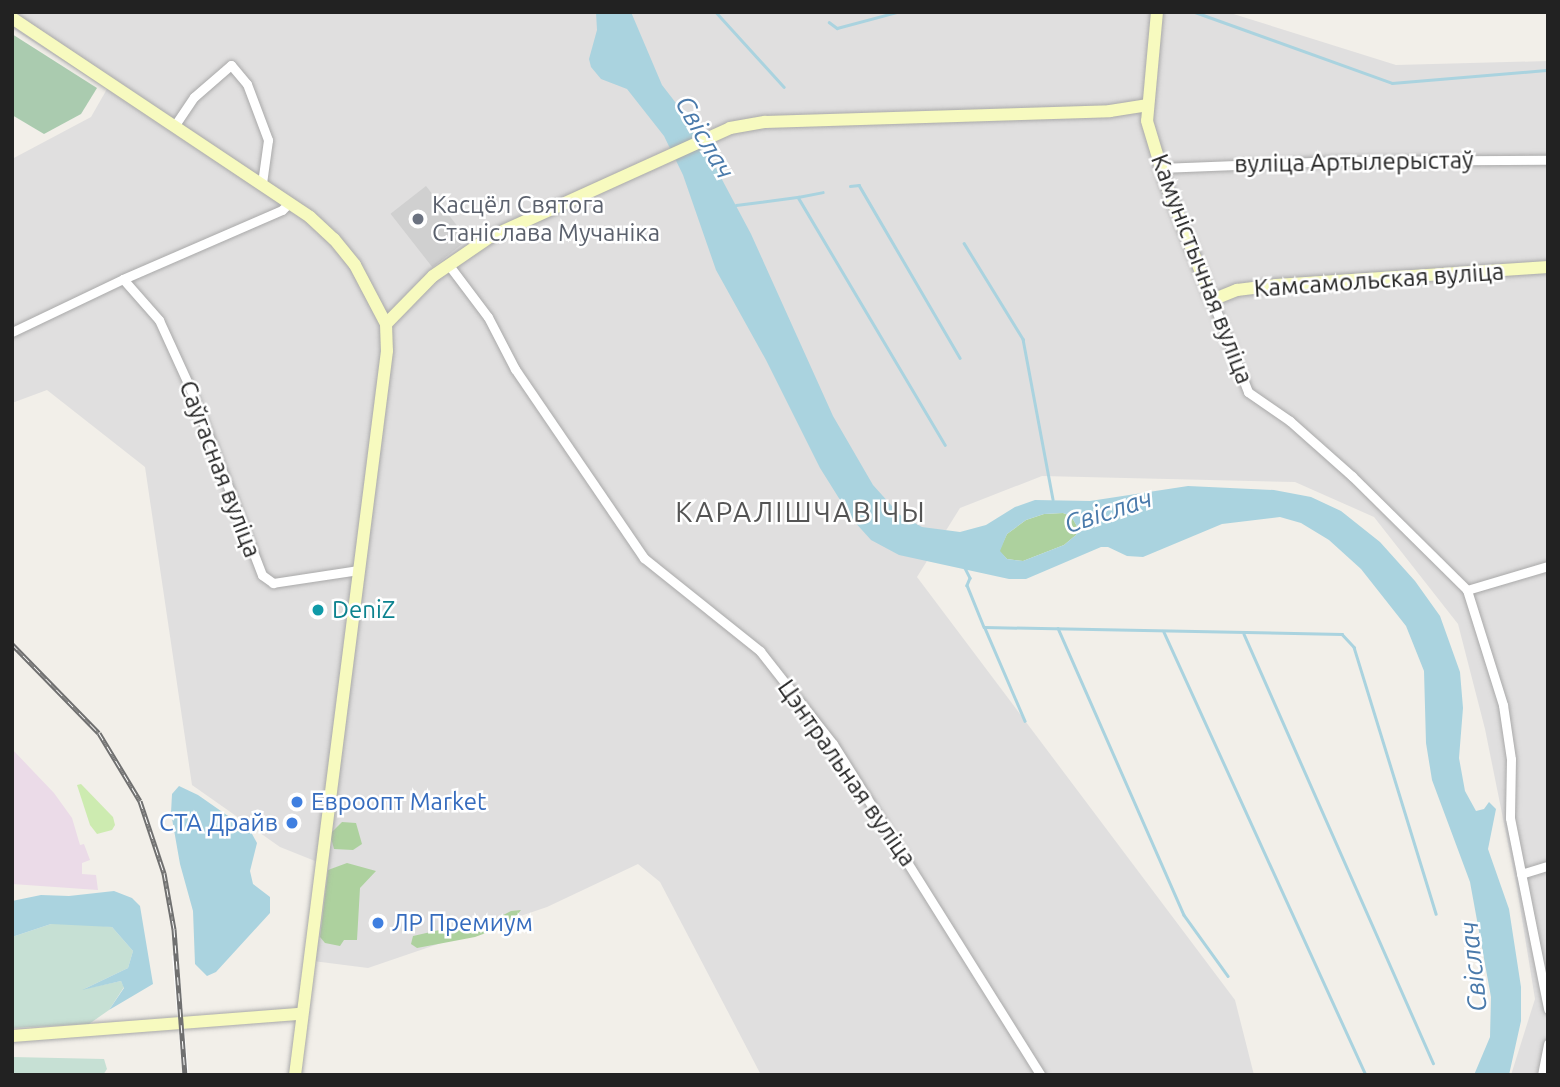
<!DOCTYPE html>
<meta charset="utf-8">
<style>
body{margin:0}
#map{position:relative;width:1560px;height:1087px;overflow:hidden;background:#f2efe9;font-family:Ubuntu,sans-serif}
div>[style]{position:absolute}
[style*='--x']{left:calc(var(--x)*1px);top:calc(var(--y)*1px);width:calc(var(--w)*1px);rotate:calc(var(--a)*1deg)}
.residential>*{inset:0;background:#e0dfdf}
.industrial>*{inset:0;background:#ebdbe8}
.religious>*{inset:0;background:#d0d0d0;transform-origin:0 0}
.grass>*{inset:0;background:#cdebb0}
.forest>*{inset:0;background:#add19e}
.wetland>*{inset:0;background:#c6e0d4}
.cemetery>*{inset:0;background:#aacbaf}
.water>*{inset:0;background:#aad3df}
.pier>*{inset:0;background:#fff;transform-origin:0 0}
.stream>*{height:2.5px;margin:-1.25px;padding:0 1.25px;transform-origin:1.25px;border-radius:1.25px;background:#aad3df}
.roads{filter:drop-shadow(0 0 2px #a9a9a9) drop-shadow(0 0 2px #a9a9a9)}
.street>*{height:9px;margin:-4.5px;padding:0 4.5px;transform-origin:4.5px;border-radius:4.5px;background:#fff}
.secondary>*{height:12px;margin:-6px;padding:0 6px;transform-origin:6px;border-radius:6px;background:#f7fabf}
.rail>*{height:5px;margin-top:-2.5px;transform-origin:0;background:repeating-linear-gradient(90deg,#fff 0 8px,#707070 0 16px);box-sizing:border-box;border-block:2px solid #707070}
.dots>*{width:19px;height:19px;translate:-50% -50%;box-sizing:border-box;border:4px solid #fff;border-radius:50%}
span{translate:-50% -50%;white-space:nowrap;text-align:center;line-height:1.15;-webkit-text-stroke:5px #fff;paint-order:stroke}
.street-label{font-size:24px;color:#222}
.worship-label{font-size:24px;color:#5b616d}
.left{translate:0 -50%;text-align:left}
.culture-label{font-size:24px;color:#0d838f}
.shop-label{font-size:24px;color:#366cbe}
.right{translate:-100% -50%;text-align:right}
.water-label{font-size:26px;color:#4a7aab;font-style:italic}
.quarter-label{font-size:28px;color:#555;letter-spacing:2px}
.frame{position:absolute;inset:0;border:14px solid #222;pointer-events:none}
</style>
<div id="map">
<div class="residential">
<div style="clip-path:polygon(12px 12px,1227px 12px,1396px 65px,1548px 61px,1548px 1075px,1511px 1075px,1535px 999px,1517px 888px,1485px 729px,1458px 624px,1374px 517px,1295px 482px,1042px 476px,960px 508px,917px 577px,1235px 1000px,1254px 1075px,761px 1075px,660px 882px,638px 864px,547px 907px,368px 968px,313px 961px,325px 865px,280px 847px,192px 785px,145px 467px,47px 390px,12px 403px,12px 159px,91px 117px,107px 89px,12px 28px)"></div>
</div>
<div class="industrial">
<div style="clip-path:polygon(12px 749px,54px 793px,72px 818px,80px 845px,84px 844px,90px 860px,82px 863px,82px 874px,96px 875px,98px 890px,12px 884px)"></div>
</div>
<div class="religious">
<div style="left:426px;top:186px;width:68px;height:45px;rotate:52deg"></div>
</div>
<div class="grass">
<div style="clip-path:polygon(81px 784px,113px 817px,115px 825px,112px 830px,97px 834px,90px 825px,77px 785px)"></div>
</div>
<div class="forest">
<div style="clip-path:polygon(1063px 513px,1071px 516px,1078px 528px,1076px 535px,1064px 545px,1023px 561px,1007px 559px,999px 551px,1007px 534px,1026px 520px,1044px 514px)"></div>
<div style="clip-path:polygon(342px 822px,356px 823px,362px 844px,353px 850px,334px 849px,330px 834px)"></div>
<div style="clip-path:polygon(347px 863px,376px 871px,360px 888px,357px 940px,344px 940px,340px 946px,325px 943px,320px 937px,328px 870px)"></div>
<div style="clip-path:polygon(521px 910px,510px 924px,475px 937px,417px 948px,411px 944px,413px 936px,466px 924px,484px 925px,511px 911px)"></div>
</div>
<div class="wetland">
<div style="clip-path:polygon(80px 923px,112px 927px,133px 951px,128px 968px,84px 989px,121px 981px,124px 987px,109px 1010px,89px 1024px,12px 1028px,12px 937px,51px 924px)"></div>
<div style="clip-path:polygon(12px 1057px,104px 1059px,107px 1069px,103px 1075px,12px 1075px)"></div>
</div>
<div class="cemetery">
<div style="clip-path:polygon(12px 34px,97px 88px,81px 114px,44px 134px,12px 115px)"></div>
</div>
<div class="water">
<div style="clip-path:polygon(evenodd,596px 12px,631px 12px,662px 85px,693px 125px,751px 234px,833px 416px,873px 485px,900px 515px,922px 527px,960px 532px,986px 525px,1015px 507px,1035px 500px,1090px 501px,1188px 486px,1274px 490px,1311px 497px,1341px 511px,1380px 542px,1415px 581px,1440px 616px,1460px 672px,1463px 708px,1459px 758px,1465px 791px,1476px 811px,1484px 809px,1489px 802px,1496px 809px,1488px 849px,1509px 909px,1521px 987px,1521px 1021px,1509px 1075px,1474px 1075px,1490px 1037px,1491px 997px,1470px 882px,1432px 780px,1426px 743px,1424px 671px,1406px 626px,1361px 569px,1329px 540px,1301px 523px,1280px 517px,1222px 524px,1143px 557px,1127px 556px,1108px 547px,1101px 547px,1026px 579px,1009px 579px,899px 555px,871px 540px,852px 519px,820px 468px,766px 360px,716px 270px,683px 175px,664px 136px,627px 89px,601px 79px,591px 67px,589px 59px,597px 30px,596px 12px,1063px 513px,1071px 516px,1078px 528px,1076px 535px,1064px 545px,1023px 561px,1007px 559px,1000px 551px,1007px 534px,1026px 520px,1044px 514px,1063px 513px)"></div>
<div style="clip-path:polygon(179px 786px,198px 795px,251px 832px,257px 843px,250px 871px,253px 884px,270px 897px,270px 913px,216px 972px,207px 976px,195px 964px,193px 911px,180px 864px,171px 813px,172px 794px)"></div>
<div style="clip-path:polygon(114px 891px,132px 898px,140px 906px,153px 984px,109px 1010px,124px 988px,121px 981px,82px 990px,128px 968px,133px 951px,112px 927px,51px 924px,12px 937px,12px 901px,41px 895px,69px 896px)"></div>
</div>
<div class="pier">
<div style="left:178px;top:955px;width:121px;height:6px;rotate:85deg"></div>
</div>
<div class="stream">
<div style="--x:716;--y:12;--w:101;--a:47.8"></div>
<div style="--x:1195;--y:12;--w:209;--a:19.8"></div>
<div style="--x:1392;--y:83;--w:157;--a:-4.8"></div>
<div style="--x:829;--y:22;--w:10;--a:37"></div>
<div style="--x:837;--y:28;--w:62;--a:-14.9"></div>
<div style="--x:850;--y:186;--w:9;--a:-6"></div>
<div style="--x:859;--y:185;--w:200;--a:59.7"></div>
<div style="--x:798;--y:197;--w:25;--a:-11"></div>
<div style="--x:736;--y:205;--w:63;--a:-7.4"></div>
<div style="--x:798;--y:197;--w:288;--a:59.3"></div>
<div style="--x:964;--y:243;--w:113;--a:58.4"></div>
<div style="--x:1023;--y:339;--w:163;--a:79.4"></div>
<div style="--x:965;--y:568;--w:11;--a:63"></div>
<div style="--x:970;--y:578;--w:8;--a:113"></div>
<div style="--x:967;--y:585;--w:45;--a:68"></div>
<div style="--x:984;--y:627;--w:358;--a:1.1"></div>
<div style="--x:1342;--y:634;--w:18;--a:47"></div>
<div style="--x:1354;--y:647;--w:279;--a:72.9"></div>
<div style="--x:985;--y:628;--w:101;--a:66.7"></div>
<div style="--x:1058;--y:628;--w:313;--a:66.3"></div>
<div style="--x:1184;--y:915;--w:75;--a:54.2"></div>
<div style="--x:1164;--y:632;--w:487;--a:65.5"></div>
<div style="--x:1244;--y:634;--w:469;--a:66.2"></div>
</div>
<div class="roads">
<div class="street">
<div style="--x:175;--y:125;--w:34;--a:-56"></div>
<div style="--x:194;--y:97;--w:49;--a:-40.9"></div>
<div style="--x:231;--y:65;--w:25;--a:50"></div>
<div style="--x:247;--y:84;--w:60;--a:69.4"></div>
<div style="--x:268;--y:140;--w:43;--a:97.9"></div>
<div style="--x:1160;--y:168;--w:171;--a:-2.3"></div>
<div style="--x:1331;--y:161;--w:217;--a:-0.3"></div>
<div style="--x:448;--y:264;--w:66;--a:53"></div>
<div style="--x:488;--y:317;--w:59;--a:62.6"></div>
<div style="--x:515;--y:369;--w:229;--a:55.7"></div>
<div style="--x:644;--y:558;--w:149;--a:38.7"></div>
<div style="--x:760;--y:651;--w:118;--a:51.9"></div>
<div style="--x:833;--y:744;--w:391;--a:57.9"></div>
<div style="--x:123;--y:279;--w:55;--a:48.7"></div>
<div style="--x:159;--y:320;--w:77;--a:65.4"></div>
<div style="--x:191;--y:390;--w:198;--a:69"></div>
<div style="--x:262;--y:575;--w:14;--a:36"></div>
<div style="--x:273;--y:583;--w:87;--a:-8.6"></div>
<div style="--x:1212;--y:300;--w:99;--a:68.6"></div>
<div style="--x:1248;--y:392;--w:51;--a:34.6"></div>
<div style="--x:1290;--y:421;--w:83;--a:41.6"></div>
<div style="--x:1352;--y:476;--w:162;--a:44.7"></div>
<div style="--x:1467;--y:590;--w:121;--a:72.6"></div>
<div style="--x:1503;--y:705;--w:55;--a:81.6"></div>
<div style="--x:1511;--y:759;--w:59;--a:91"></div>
<div style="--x:1510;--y:818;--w:195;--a:78.7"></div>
<div style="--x:12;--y:332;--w:123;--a:-25.5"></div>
<div style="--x:123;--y:279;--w:173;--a:-23.5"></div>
<div style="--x:282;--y:210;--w:11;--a:-45"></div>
<div style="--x:1467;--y:590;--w:84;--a:-16.5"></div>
<div style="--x:1521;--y:874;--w:28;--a:-17"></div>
<div style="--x:1542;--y:1075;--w:32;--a:-79"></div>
</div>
<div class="secondary">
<div style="--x:1157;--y:12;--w:109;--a:95.2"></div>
<div style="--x:1147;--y:121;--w:66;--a:73.2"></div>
<div style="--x:1166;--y:184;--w:125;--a:68.4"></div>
<div style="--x:1212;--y:300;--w:27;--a:-22"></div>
<div style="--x:1237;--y:290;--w:39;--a:-7"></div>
<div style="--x:1276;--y:285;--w:273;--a:-3.8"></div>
<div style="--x:12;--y:18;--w:358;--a:33.7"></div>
<div style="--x:310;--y:217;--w:33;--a:43"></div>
<div style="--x:334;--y:239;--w:33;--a:51"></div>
<div style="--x:355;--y:265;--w:67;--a:62.3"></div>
<div style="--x:386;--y:324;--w:27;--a:88"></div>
<div style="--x:387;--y:351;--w:730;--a:97.24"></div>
<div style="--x:386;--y:324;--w:67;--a:-45.6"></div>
<div style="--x:433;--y:276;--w:69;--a:-34.4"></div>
<div style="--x:490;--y:237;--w:264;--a:-24.4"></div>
<div style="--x:730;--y:128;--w:36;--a:-10"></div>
<div style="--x:765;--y:122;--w:345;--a:-1.8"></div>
<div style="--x:1110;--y:111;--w:37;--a:-9"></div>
<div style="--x:12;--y:1036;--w:290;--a:-4.4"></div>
</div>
</div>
<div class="rail">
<div style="--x:12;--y:644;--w:124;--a:45.7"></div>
<div style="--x:99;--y:733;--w:79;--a:58.9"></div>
<div style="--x:140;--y:801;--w:76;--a:71.6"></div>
<div style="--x:164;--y:873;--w:57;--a:79.9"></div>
<div style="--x:174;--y:929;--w:146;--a:85.7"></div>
</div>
<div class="dots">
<div style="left:418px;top:219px;background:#6b7280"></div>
<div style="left:318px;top:610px;background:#0f9aa8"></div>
<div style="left:297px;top:802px;background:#3f7fe0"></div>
<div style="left:292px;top:823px;background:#3f7fe0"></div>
<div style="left:378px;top:923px;background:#3f7fe0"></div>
</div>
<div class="street-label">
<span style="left:1354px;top:162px;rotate:-1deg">вуліца Артылерыстаў</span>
<span style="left:1202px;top:269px;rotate:69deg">Камуністычная вуліца</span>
<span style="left:1379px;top:280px;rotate:-4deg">Камсамольская вуліца</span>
<span style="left:220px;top:469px;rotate:69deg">Саўгасная вуліца</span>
<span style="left:847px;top:773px;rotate:55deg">Цэнтральная вуліца</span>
</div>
<div class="worship-label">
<span class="left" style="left:432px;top:219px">Касцёл Святога<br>Станіслава Мучаніка</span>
</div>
<div class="culture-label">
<span class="left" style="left:332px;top:610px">DeniZ</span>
</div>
<div class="shop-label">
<span class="left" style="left:311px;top:802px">Евроопт Market</span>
<span class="right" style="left:278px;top:823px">СТА Драйв</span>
<span class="left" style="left:392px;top:923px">ЛР Премиум</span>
</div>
<div class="water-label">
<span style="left:705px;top:137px;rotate:60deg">Свіслач</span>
<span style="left:1108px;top:511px;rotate:-18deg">Свіслач</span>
<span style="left:1473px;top:967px;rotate:-96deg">Свіслач</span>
</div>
<div class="quarter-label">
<span style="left:801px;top:512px">КАРАЛІШЧАВІЧЫ</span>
</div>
<div class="frame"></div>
</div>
